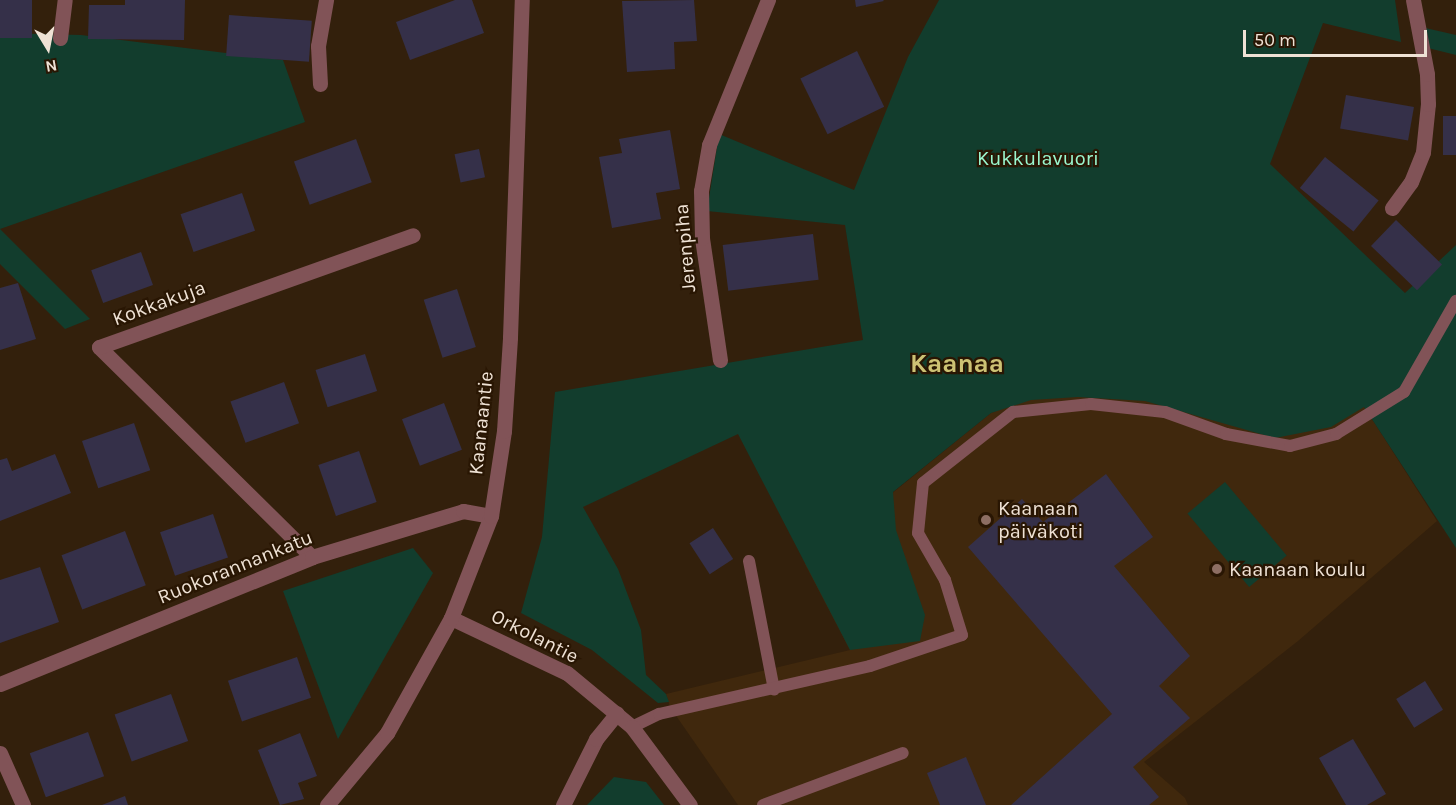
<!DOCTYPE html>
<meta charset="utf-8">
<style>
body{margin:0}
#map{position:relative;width:1456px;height:805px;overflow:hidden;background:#33200c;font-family:Karla,sans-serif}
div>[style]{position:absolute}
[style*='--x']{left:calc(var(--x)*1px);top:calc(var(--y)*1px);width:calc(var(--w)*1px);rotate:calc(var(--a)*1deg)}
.built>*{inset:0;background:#40280d}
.green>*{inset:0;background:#123d2d;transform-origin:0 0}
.building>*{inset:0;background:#353049;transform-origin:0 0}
.service>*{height:12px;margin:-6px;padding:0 6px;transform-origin:6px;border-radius:6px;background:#815357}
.minor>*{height:15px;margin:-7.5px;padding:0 7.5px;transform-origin:7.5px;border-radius:7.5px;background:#815357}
.tertiary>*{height:15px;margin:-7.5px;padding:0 7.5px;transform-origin:7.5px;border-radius:7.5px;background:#815357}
.dots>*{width:16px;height:16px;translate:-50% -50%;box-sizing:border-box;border:3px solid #291603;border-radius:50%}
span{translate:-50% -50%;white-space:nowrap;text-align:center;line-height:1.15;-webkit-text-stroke:4.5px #291603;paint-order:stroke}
.park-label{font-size:20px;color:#9af7cf}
.street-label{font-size:20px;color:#efe2d5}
.poi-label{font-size:20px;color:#efe2d5}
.left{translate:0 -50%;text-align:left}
.district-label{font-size:26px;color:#cdc274;font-weight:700}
.north{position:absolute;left:18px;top:18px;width:60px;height:60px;-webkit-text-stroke:4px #291603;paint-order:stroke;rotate:170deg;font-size:16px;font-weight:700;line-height:24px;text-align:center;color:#efe2d5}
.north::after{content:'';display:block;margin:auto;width:21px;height:27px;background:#efe2d5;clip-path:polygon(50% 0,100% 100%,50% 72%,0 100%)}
.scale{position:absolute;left:1243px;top:30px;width:184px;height:27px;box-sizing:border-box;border:3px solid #efe2d5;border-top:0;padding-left:8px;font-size:18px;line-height:21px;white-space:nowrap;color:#efe2d5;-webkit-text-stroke:4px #291603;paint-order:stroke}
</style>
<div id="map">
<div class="built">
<div style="clip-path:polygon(1291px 292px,1437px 521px,1298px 641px,1144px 762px,1185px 798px,1188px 805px,738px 805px,670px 707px,666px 694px,850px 650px,805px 564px,991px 413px)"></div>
</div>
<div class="green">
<div style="clip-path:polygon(939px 0,1395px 0,1401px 42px,1323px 23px,1270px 164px,1405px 293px,1456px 245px,1456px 548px,1364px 407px,1331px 427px,1275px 438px,1145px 401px,1078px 397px,1031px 400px,991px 413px,893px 492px,896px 530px,925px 615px,920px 641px,850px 650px,738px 434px,583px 507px,618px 569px,641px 630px,646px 675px,666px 694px,669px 702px,658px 703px,592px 650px,521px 613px,542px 537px,555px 392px,863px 340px,845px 225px,707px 211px,719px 134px,854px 190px,908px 57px)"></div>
<div style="clip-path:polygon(1421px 27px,1456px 35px,1456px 55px,1424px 47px)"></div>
<div style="clip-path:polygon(0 33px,81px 35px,283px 60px,305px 122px,0 229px,90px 319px,65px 329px,0 264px)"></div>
<div style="left:1225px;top:482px;width:96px;height:49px;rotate:50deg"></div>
<div style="clip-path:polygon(413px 548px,433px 573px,338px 739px,283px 591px)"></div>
<div style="clip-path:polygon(614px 777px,646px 782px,664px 805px,587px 805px)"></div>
</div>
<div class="building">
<div style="left:0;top:0;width:32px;height:38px"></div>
<div style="clip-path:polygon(125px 0,185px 0,184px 40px,88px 39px,89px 5px,125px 5px)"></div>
<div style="clip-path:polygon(455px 0,472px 0,484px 33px,410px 60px,396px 22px)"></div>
<div style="clip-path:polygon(694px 0,697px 41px,674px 42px,675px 69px,627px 72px,622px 1px)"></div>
<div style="clip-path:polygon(855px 0,883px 0,884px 1px,856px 7px)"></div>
<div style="left:229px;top:15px;width:83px;height:41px;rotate:4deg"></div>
<div style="left:857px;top:51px;width:62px;height:63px;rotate:64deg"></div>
<div style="left:1346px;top:95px;width:69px;height:34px;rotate:10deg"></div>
<div style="left:1443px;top:116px;width:13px;height:39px"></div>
<div style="clip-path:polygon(670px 130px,680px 189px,656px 193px,661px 219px,612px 228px,599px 157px,622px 153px,619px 139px)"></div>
<div style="left:356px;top:139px;width:46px;height:66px;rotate:70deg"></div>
<div style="left:479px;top:149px;width:29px;height:25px;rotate:78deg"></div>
<div style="left:1325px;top:157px;width:69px;height:40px;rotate:39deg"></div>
<div style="left:242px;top:193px;width:40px;height:65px;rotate:71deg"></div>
<div style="left:1396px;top:220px;width:64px;height:36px;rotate:44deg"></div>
<div style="left:813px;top:234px;width:46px;height:91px;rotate:83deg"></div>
<div style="left:141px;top:252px;width:35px;height:53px;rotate:70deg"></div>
<div style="clip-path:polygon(18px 283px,36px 339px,0 350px,0 288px)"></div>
<div style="left:457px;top:289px;width:61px;height:35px;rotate:72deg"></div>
<div style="left:365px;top:354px;width:39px;height:52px;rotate:72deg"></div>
<div style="left:284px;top:382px;width:44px;height:57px;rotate:70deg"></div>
<div style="left:444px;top:403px;width:50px;height:45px;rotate:69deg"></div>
<div style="left:134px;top:423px;width:50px;height:55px;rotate:71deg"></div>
<div style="left:359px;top:451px;width:54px;height:43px;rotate:71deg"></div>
<div style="clip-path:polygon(55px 454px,71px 493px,0 521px,0 460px,7px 458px,12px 471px)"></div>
<div style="clip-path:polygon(1106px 474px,1153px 537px,1114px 566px,1190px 656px,1159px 686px,1190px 718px,1133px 767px,1159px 797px,1149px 805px,1011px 805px,1112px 714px,968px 547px,1022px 499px,1043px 522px)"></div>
<div style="left:213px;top:514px;width:46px;height:56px;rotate:71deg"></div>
<div style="left:713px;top:528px;width:37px;height:28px;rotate:57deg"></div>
<div style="left:125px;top:531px;width:58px;height:68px;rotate:69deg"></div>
<div style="clip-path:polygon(40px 567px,59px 622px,0 643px,0 580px)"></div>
<div style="left:297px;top:657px;width:43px;height:73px;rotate:71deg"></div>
<div style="left:1425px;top:681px;width:34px;height:34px;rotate:58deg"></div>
<div style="left:171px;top:694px;width:50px;height:60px;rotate:70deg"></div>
<div style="left:88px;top:732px;width:47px;height:62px;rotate:70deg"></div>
<div style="clip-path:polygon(300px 733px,317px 776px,298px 783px,304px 799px,280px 805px,258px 750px)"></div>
<div style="clip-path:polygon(1353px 739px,1386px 794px,1367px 805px,1346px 805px,1319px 758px)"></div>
<div style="clip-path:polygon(966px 757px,986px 805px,940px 805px,927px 773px)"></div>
<div style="clip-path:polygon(125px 796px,128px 805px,102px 805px)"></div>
</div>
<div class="service">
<div style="--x:749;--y:561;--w:131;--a:79"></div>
<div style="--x:632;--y:727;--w:30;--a:-26"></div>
<div style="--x:659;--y:714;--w:216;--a:-12.8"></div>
<div style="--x:870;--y:666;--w:97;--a:-18.6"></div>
<div style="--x:962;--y:635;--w:58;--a:-107.2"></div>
<div style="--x:945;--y:580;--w:54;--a:-119.9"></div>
<div style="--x:918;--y:533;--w:50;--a:-84.3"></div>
<div style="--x:923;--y:483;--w:115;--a:-38.3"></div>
<div style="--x:1013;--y:412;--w:78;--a:-5.9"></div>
<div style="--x:1091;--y:404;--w:74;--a:6.2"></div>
<div style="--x:1165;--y:412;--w:65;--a:19.8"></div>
<div style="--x:1226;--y:434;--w:65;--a:10.6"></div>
<div style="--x:1290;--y:446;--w:48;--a:-14.6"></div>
<div style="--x:1336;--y:434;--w:80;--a:-31.7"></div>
<div style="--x:1404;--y:392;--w:105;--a:-60.3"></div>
<div style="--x:763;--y:805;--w:149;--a:-20.4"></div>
</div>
<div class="minor">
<div style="--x:60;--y:38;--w:38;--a:-83"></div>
<div style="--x:320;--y:84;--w:38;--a:-93"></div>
<div style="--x:318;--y:46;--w:47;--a:-80.1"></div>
<div style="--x:1392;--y:208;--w:32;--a:-54"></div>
<div style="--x:1411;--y:182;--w:32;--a:-68"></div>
<div style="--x:1423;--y:152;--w:48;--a:-84.1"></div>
<div style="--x:1428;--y:104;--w:30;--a:-92"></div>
<div style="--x:1427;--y:74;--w:75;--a:-100.7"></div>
<div style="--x:720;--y:360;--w:123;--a:-98.4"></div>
<div style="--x:702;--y:238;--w:47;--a:-91.2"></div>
<div style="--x:701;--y:191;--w:47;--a:-80.1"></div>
<div style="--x:709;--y:145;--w:157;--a:-67.9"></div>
<div style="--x:312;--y:557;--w:299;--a:-135.4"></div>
<div style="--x:99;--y:347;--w:333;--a:-19.6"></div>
<div style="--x:451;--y:618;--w:128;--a:25.4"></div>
<div style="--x:567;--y:673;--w:85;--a:39.7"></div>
<div style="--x:632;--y:727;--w:97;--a:53.4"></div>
<div style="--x:0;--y:684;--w:337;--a:-22.1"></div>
<div style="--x:312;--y:557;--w:158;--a:-16.9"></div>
<div style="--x:463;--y:511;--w:28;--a:10"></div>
<div style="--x:0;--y:753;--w:57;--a:66.1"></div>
<div style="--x:563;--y:805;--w:74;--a:-63.4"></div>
<div style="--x:596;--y:739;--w:33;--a:-51"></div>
</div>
<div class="tertiary">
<div style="--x:327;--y:805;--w:94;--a:-50.2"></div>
<div style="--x:387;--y:733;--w:132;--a:-60.9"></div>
<div style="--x:451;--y:618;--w:110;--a:-68.6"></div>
<div style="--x:491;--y:516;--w:86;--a:-81.3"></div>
<div style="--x:504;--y:431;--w:94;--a:-86.3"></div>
<div style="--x:510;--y:337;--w:337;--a:-88"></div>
</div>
<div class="dots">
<div style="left:986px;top:520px;background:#8d6e63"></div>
<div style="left:1217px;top:569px;background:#8d6e63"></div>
</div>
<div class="park-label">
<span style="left:1038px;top:158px">Kukkulavuori</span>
</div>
<div class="street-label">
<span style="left:685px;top:248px;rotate:-95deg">Jerenpiha</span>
<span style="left:159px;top:303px;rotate:-20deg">Kokkakuja</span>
<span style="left:481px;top:423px;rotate:-84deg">Kaanaantie</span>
<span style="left:235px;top:567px;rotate:-22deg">Ruokorannankatu</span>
<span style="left:535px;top:636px;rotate:27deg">Orkolantie</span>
</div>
<div class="poi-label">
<span class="left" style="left:998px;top:520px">Kaanaan<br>päiväkoti</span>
<span class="left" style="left:1229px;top:569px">Kaanaan koulu</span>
</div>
<div class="district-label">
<span style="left:957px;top:364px">Kaanaa</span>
</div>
<div class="north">N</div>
<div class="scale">50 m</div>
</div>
